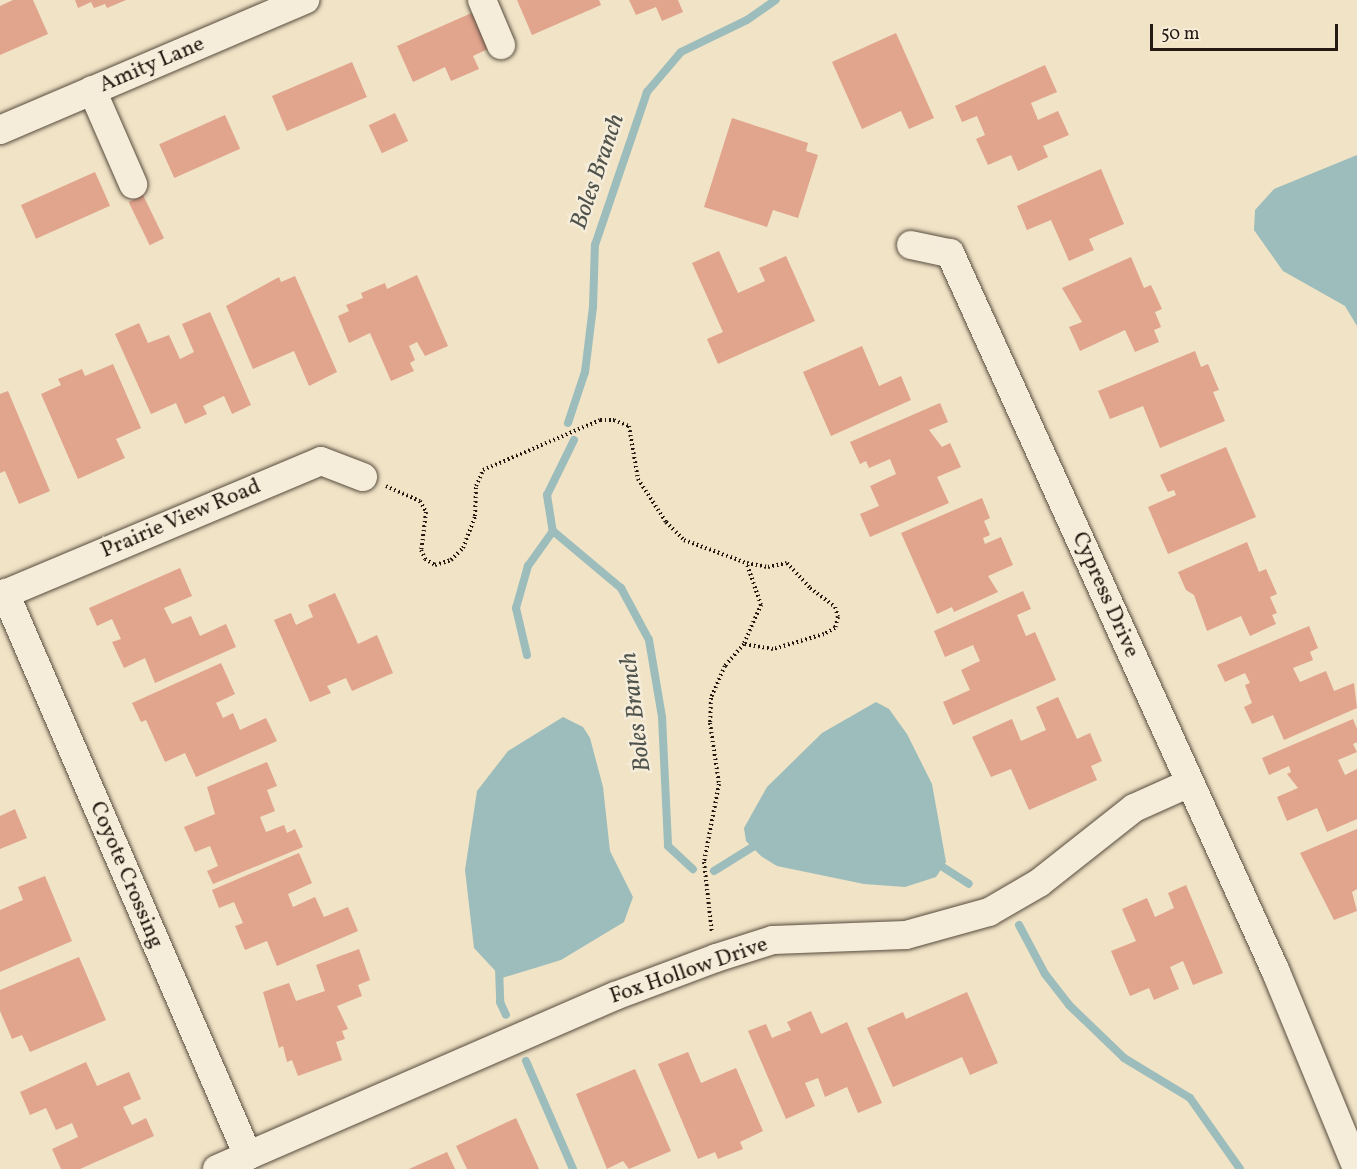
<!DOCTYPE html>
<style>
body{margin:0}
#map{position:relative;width:1357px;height:1169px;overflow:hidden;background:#f0e3c6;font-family:Vollkorn,serif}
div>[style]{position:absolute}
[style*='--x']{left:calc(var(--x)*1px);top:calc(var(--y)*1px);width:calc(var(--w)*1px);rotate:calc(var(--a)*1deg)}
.water>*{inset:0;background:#9cbdbb}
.stream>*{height:8px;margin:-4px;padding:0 4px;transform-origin:4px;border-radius:4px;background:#9cbdbb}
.building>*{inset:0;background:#e1a48d;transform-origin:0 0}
.path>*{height:4px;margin-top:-2px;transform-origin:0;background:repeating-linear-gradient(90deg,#251a11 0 1.5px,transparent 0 4.5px)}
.roads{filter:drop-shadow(0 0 2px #584c3e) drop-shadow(0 0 2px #584c3e)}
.minor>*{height:28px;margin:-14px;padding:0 14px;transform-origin:14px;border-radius:14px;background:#f5edda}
span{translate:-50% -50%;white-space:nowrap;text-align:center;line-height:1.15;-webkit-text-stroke:5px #f5edda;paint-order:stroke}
.street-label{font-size:22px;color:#251a11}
.water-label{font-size:24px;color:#4f534c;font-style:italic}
.scale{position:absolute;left:1150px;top:24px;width:188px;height:27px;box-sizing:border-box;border:3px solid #251a11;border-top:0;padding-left:8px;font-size:18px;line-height:21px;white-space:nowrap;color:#251a11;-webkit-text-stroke:4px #f5edda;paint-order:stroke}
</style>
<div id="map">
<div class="water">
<div style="clip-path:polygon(1357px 155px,1357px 326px,1345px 306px,1283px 271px,1254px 230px,1255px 210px,1274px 189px)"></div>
<div style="clip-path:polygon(876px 702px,889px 709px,907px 734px,932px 784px,946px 862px,936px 877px,905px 887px,864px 884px,777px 866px,761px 856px,746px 841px,744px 828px,767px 787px,822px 733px)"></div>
<div style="clip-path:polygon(563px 717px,583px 727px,590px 738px,603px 787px,610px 851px,633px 897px,624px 922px,561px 960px,502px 978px,474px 948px,465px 870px,477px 791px,508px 751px)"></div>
</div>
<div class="stream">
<div style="--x:568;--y:423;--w:54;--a:-71.6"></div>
<div style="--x:585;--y:372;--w:65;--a:-83"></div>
<div style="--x:593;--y:307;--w:62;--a:-88.2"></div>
<div style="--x:595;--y:245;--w:162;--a:-71.2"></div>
<div style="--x:647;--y:92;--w:52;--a:-49.6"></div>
<div style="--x:681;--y:52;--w:73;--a:-25.9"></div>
<div style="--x:747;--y:20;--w:35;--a:-35"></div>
<div style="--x:574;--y:440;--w:61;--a:116.1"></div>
<div style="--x:547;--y:495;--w:36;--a:81"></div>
<div style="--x:553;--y:531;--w:89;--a:40"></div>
<div style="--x:621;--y:588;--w:59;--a:61.7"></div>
<div style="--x:649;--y:640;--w:78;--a:80.4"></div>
<div style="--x:662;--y:717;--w:129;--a:87.3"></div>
<div style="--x:668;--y:846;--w:34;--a:43"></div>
<div style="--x:527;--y:655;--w:48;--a:-103.2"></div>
<div style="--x:516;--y:608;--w:44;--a:-74.1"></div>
<div style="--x:528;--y:566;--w:43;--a:-54.5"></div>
<div style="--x:935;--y:862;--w:40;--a:32.9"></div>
<div style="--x:714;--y:871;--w:53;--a:-31.9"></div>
<div style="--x:1019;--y:925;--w:55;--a:62"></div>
<div style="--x:1045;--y:974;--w:39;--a:52"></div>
<div style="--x:1069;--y:1005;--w:76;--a:43.9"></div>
<div style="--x:1124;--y:1058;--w:77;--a:31.2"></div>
<div style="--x:1190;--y:1098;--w:87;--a:54.8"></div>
<div style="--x:499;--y:967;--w:35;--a:88"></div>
<div style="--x:500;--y:1002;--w:14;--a:65"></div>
<div style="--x:526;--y:1061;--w:118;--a:66.5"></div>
</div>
<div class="building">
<div style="clip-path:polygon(13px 0,33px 0,48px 34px,0 55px,0 6px)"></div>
<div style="clip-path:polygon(75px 0,126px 0,107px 8px,105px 4px,94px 8px,91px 2px,78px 8px)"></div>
<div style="clip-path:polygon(517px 0,599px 0,601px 5px,532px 35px)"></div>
<div style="clip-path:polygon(629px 0,678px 0,683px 12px,662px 21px,656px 7px,636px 15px)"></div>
<div style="clip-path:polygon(476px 11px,492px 47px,473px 56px,479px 69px,451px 81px,445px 67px,413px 82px,397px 46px)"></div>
<div style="clip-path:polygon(896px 33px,934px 118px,909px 129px,901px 111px,862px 129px,832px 62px)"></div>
<div style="left:352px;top:62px;width:38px;height:87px;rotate:67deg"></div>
<div style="clip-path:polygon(1045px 65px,1057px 92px,1031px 103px,1038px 120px,1058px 111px,1069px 135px,1043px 146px,1048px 157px,1018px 171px,1011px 155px,988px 165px,976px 139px,985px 135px,977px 116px,962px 122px,955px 106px)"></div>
<div style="left:395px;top:113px;width:31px;height:29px;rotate:65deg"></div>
<div style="left:225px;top:115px;width:37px;height:72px;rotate:66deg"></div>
<div style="clip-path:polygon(732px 118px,808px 143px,806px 151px,818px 155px,798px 218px,773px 210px,767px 227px,704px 207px)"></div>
<div style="clip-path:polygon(1101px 169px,1124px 224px,1089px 239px,1094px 250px,1069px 261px,1051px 220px,1027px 230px,1017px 206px)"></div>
<div style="left:95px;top:172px;width:37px;height:81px;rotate:66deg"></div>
<div style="left:143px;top:195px;width:48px;height:16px;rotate:64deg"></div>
<div style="clip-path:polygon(719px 251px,738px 293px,765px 281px,759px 268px,786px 256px,815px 321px,718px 364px,707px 339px,723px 332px,692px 263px)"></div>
<div style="clip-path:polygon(1131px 257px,1144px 288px,1151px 285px,1162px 309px,1155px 312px,1161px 327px,1154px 330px,1159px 342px,1135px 352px,1125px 330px,1080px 351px,1069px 327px,1082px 322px,1062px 288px)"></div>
<div style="clip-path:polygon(417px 275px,448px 346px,425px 356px,417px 342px,409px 346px,415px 360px,410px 363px,414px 371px,391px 381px,370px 333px,349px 343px,338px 316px,349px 311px,346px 305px,363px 298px,361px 293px,385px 283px,387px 289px)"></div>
<div style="clip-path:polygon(295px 276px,337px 372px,309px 386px,294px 351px,253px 369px,226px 306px,279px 277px,281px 282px)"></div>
<div style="clip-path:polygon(210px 312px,251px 405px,232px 414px,224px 396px,203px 406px,207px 414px,185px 424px,176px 403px,151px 414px,115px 334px,139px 323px,148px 343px,169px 335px,180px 359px,194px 352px,182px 324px)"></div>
<div style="clip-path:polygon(862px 346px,879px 386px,901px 376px,911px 400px,831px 436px,803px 372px)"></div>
<div style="clip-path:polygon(1195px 351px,1201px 367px,1208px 364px,1219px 390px,1213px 392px,1225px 421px,1160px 448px,1143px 406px,1110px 419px,1098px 391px)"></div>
<div style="clip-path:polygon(113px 364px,141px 428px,116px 439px,125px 458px,78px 479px,41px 394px,61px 385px,58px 379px,82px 369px,85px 376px)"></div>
<div style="clip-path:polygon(8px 391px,50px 491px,19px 504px,5px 471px,0 473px,0 394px)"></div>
<div style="clip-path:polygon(940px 403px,948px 422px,929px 430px,942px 447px,950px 443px,961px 467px,937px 477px,949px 503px,870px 537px,860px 514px,879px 506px,870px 486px,896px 474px,890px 459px,869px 468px,866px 461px,860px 464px,850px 442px)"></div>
<div style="clip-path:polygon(1226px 447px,1256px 517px,1168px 554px,1148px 507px,1176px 495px,1174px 490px,1168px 492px,1160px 475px)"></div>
<div style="clip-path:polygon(982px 498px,990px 518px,984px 521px,990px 535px,983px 538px,985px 544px,1001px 537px,1013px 565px,988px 576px,998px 592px,954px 612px,952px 607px,937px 614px,901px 533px)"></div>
<div style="clip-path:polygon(1247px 542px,1259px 572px,1266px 569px,1277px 594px,1270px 597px,1277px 613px,1272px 615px,1276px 624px,1250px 636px,1241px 616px,1207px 631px,1194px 595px,1186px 590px,1178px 572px)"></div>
<div style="clip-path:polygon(180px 568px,192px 596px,164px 608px,172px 624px,191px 616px,200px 636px,226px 624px,236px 647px,155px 683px,145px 658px,124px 668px,112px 642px,121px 639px,112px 619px,97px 626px,89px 608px)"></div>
<div style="clip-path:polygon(1023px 591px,1031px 609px,1017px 615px,1026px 636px,1035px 632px,1056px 680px,953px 725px,943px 702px,970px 690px,961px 670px,980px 661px,973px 645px,945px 657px,934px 631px)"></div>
<div style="clip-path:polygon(335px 593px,358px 644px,377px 635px,393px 673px,352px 691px,346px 678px,327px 686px,331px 693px,310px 702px,274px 620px,291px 613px,296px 625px,313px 617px,308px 605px)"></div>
<div style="clip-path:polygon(1309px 626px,1318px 648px,1310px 652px,1313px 660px,1293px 668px,1300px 682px,1326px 671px,1334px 691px,1354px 683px,1357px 708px,1284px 740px,1273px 715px,1252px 724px,1244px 707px,1252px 703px,1245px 685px,1250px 683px,1245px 673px,1225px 682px,1217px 665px)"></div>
<div style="clip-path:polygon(221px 663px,235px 694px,216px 703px,223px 718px,233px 713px,240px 730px,266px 718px,277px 741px,196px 777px,185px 753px,165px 762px,146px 720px,141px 722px,132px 703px)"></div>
<div style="clip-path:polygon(1058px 697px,1077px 739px,1090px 733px,1102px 761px,1091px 766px,1097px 780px,1029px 810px,1011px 769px,991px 777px,972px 737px,1012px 719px,1021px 741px,1046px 730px,1036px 707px)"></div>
<div style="clip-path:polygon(1353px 719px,1357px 729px,1357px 742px,1353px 744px,1357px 752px,1338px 760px,1345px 775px,1357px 769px,1357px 819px,1327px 832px,1317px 808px,1287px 821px,1277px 797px,1298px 788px,1287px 774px,1291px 772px,1289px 766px,1269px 775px,1262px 758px)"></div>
<div style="clip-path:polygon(267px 762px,277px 786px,267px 790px,275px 811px,260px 817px,266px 832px,284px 825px,287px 833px,295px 829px,303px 847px,213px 884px,207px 871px,218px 866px,210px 846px,195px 852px,184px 827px,215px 814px,207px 787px)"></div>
<div style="clip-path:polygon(15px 809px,27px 838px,0 849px,0 816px)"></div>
<div style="clip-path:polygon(1357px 829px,1357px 889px,1352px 892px,1357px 911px,1334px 920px,1300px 853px)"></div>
<div style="clip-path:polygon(299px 853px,312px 883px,288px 894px,293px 907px,315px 897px,324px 917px,348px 907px,358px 931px,277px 966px,267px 941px,245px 950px,235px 926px,243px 923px,234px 902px,219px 908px,212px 890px)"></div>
<div style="clip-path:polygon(45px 876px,72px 941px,0 972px,0 910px,23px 900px,18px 887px)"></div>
<div style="clip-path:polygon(1186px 885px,1223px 973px,1193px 985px,1183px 961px,1170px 967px,1179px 989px,1154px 1000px,1149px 988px,1130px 996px,1111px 951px,1136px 941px,1122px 909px,1147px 898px,1155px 917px,1174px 908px,1168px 893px)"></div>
<div style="clip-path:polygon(359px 949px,370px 980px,358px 985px,362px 996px,337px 1006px,348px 1029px,342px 1031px,345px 1039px,336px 1042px,342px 1060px,298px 1076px,292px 1060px,287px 1062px,283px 1046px,279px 1048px,263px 992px,289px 983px,296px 1001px,325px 991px,316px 965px)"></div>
<div style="clip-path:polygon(79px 957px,106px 1020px,30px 1052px,22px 1035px,12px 1039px,0 1011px,0 990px)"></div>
<div style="clip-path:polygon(967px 992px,998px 1063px,970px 1075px,962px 1057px,893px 1087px,867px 1028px,903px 1012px,906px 1019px)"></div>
<div style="clip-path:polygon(811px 1011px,821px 1034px,847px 1022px,882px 1103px,858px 1113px,847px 1087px,825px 1097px,818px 1078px,805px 1083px,815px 1106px,786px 1119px,748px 1031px,766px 1024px,772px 1038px,791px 1030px,787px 1022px)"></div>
<div style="clip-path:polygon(688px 1052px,701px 1083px,736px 1068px,763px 1131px,740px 1142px,743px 1149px,718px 1159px,715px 1152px,698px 1159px,658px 1064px)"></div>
<div style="clip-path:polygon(86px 1062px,97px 1086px,129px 1072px,141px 1099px,123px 1107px,132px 1125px,146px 1118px,154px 1136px,80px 1169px,61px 1169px,52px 1149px,78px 1137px,72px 1123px,56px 1130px,46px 1108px,30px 1115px,20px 1092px)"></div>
<div style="clip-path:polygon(635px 1069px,671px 1151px,629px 1169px,623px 1161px,607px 1169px,576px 1094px)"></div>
<div style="clip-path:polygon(516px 1118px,539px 1169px,467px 1169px,456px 1146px)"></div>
<div style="clip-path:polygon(447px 1152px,455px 1169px,409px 1169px)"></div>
</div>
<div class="path">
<div style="--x:386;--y:486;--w:37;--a:24"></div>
<div style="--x:420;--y:501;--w:13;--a:61"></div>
<div style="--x:426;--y:512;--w:38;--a:97"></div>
<div style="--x:421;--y:550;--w:10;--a:66"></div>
<div style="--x:425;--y:559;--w:12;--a:31"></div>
<div style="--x:435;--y:565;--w:17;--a:-17"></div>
<div style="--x:451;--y:560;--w:17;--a:-45"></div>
<div style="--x:463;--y:548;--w:34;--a:-69"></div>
<div style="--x:475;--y:516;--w:30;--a:-88"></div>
<div style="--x:476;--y:486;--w:17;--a:-66"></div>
<div style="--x:483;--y:470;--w:127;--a:-23.1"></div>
<div style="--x:600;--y:420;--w:14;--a:0"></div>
<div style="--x:614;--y:420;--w:16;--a:22"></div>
<div style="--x:629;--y:426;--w:54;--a:80.4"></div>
<div style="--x:638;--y:479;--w:51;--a:56.9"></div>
<div style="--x:666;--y:522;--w:25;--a:45"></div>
<div style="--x:684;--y:540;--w:67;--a:20.1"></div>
<div style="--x:747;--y:563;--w:21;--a:11"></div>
<div style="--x:768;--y:567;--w:19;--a:-12"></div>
<div style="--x:787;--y:563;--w:34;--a:47"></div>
<div style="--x:810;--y:588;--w:31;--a:37"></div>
<div style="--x:835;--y:607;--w:10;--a:73"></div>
<div style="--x:838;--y:617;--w:11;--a:105"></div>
<div style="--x:835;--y:628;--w:13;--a:151"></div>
<div style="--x:824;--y:634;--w:53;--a:163.6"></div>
<div style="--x:773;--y:649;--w:29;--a:-170"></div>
<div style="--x:744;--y:644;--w:29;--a:131"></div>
<div style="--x:725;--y:666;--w:35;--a:114"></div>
<div style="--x:711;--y:698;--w:25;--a:92"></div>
<div style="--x:710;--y:723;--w:62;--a:81.6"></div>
<div style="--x:719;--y:784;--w:79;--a:100.9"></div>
<div style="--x:704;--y:862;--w:71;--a:83.6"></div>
<div style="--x:744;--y:643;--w:42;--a:-65.9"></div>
<div style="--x:761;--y:605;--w:43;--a:-108.9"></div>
</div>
<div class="roads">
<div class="minor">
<div style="--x:482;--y:0;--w:49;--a:67.1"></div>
<div style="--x:92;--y:90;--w:103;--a:66.4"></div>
<div style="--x:0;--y:130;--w:332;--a:-23.1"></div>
<div style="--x:911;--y:245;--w:40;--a:12"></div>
<div style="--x:950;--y:253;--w:789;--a:65.61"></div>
<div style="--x:1276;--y:972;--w:213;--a:67.6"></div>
<div style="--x:5;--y:593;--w:613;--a:66.65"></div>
<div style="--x:0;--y:596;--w:348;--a:-22.8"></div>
<div style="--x:321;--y:461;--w:45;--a:20.9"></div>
<div style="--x:217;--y:1169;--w:434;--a:-23.5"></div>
<div style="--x:615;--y:996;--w:108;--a:-20.6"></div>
<div style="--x:716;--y:958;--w:60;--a:-17.5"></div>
<div style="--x:773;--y:940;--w:133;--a:-2.2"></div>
<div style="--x:906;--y:935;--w:86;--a:-15.5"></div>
<div style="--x:989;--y:912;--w:58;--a:-30.1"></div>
<div style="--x:1039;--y:883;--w:121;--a:-38.3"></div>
<div style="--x:1134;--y:808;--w:61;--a:-24.1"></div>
</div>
</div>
<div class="street-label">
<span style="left:152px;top:65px;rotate:-23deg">Amity Lane</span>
<span style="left:181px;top:519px;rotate:-23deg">Prairie View Road</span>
<span style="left:1105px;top:595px;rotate:66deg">Cypress Drive</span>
<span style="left:126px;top:875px;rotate:67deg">Coyote Crossing</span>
<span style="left:689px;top:971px;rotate:-19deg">Fox Hollow Drive</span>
</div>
<div class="water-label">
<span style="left:599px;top:172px;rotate:-71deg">Boles Branch</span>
<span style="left:637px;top:712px;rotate:-97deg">Boles Branch</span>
</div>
<div class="scale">50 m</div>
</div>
